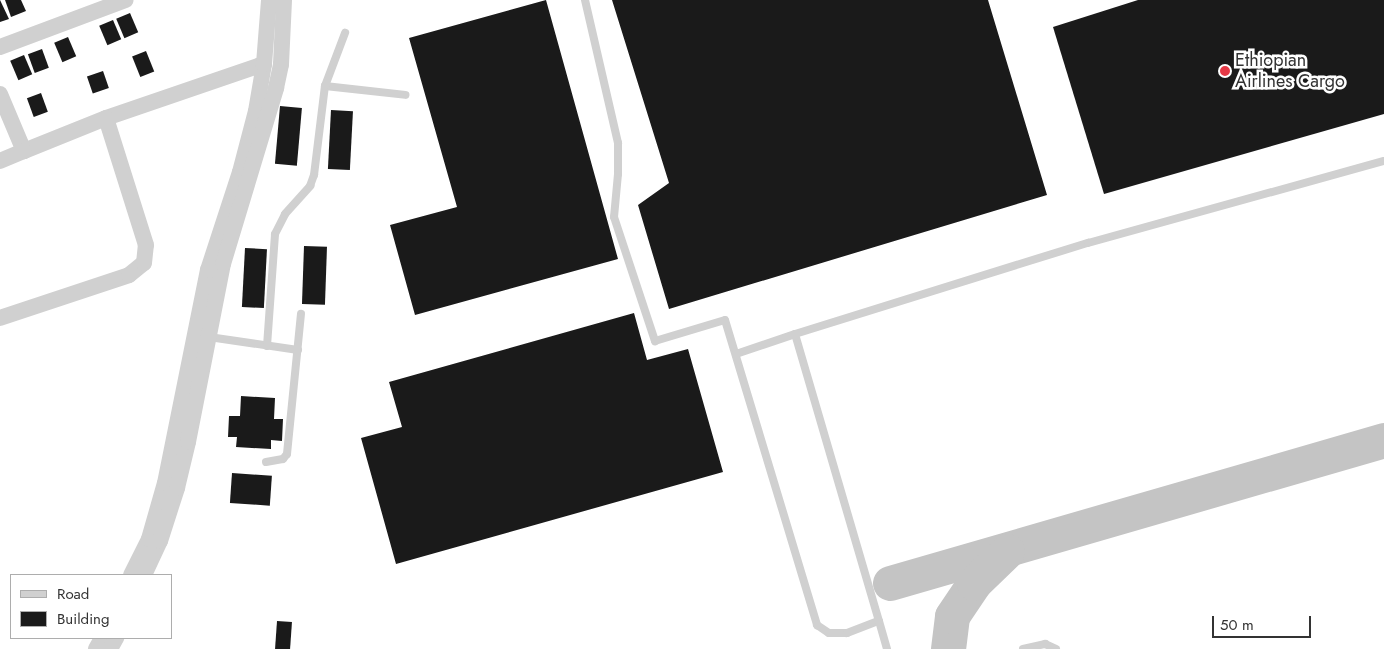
<!DOCTYPE html>
<style>
body{margin:0}
#map{position:relative;width:1384px;height:649px;overflow:hidden;background:#fff;font-family:Jost,sans-serif}
div>[style]{position:absolute}
[style*='--x']{left:calc(var(--x)*1px);top:calc(var(--y)*1px);width:calc(var(--w)*1px);rotate:calc(var(--a)*1deg)}
.taxiway>*{height:35px;margin:-17.5px;padding:0 17.5px;transform-origin:17.5px;border-radius:17.5px;background:#c4c4c4}
.building>*{inset:0;background:#1a1a1a;transform-origin:0 0}
.service>*{height:8px;margin:-4px;padding:0 4px;transform-origin:4px;border-radius:4px;background:#d0d0d0}
.minor>*{height:16px;margin:-8px;padding:0 8px;transform-origin:8px;border-radius:8px;background:#d0d0d0}
.dots>*{width:14px;height:14px;translate:-50% -50%;box-sizing:border-box;border:2px solid #fff;border-radius:50%}
span{translate:-50% -50%;white-space:nowrap;text-align:center;line-height:1.15;-webkit-text-stroke:5px #fff;paint-order:stroke}
.poi-label{font-size:18px;color:#333}
.left{translate:0 -50%;text-align:left}
.legend{position:absolute;left:10px;top:574px;width:162px;height:65px;box-sizing:border-box;background:#fff;border:1px solid #adadad;margin:0;padding:6px 9px;list-style:none;font-size:15px;color:#333}
.legend li{display:flex;align-items:center;gap:10px;height:25px}
.legend b{width:25px;border:1px solid #adadad}
.scale{position:absolute;left:1212px;top:616px;width:99px;height:22px;box-sizing:border-box;border:2px solid #333;border-top:0;padding-left:6px;font-size:15px;line-height:18px;white-space:nowrap;color:#333;-webkit-text-stroke:4px #fff;paint-order:stroke}
</style>
<div id="map">
<div class="taxiway">
<div style="--x:890;--y:583;--w:514;--a:-16.14"></div>
<div style="--x:948;--y:649;--w:33;--a:-83"></div>
<div style="--x:952;--y:616;--w:40;--a:-56"></div>
<div style="--x:974;--y:583;--w:46;--a:-44.1"></div>
</div>
<div class="building">
<div style="clip-path:polygon(0 0,9px 19px,0 22px)"></div>
<div style="clip-path:polygon(5px 0,21px 0,26px 11px,11px 17px)"></div>
<div style="clip-path:polygon(546px 0,618px 259px,415px 315px,390px 225px,457px 207px,409px 38px)"></div>
<div style="clip-path:polygon(612px 0,988px 0,1047px 195px,669px 309px,638px 205px,669px 183px)"></div>
<div style="clip-path:polygon(1138px 0,1384px 0,1384px 114px,1104px 194px,1053px 27px)"></div>
<div style="left:130px;top:13px;width:21px;height:15px;rotate:67deg"></div>
<div style="left:113px;top:20px;width:21px;height:15px;rotate:67deg"></div>
<div style="left:68px;top:37px;width:21px;height:15px;rotate:67deg"></div>
<div style="left:42px;top:49px;width:20px;height:15px;rotate:70deg"></div>
<div style="left:146px;top:51px;width:22px;height:15px;rotate:68deg"></div>
<div style="left:24px;top:55px;width:21px;height:15px;rotate:67deg"></div>
<div style="left:103px;top:71px;width:18px;height:17px;rotate:71deg"></div>
<div style="left:41px;top:93px;width:20px;height:15px;rotate:70deg"></div>
<div style="left:280px;top:106px;width:22px;height:58px;rotate:5deg"></div>
<div style="left:331px;top:110px;width:22px;height:59px;rotate:3deg"></div>
<div style="left:304px;top:246px;width:23px;height:58px;rotate:2deg"></div>
<div style="left:245px;top:248px;width:22px;height:59px;rotate:3deg"></div>
<div style="clip-path:polygon(634px 313px,647px 360px,688px 349px,723px 472px,396px 564px,361px 438px,402px 427px,389px 382px)"></div>
<div style="clip-path:polygon(241px 396px,275px 398px,274px 419px,283px 419px,282px 441px,271px 440px,271px 449px,236px 447px,237px 437px,228px 437px,229px 416px,240px 416px)"></div>
<div style="left:232px;top:473px;width:40px;height:30px;rotate:4deg"></div>
<div style="left:277px;top:621px;width:15px;height:28px;rotate:4deg"></div>
</div>
<div class="service">
<div style="--x:585;--y:0;--w:147;--a:77"></div>
<div style="--x:618;--y:143;--w:31;--a:90"></div>
<div style="--x:618;--y:174;--w:43;--a:95.3"></div>
<div style="--x:614;--y:217;--w:131;--a:71.7"></div>
<div style="--x:655;--y:341;--w:73;--a:-16.7"></div>
<div style="--x:725;--y:320;--w:319;--a:73.2"></div>
<div style="--x:817;--y:625;--w:14;--a:34"></div>
<div style="--x:829;--y:633;--w:18;--a:0"></div>
<div style="--x:847;--y:633;--w:34;--a:-21"></div>
<div style="--x:879;--y:621;--w:29;--a:74"></div>
<div style="--x:325;--y:86;--w:81;--a:6.3"></div>
<div style="--x:795;--y:334;--w:299;--a:73.7"></div>
<div style="--x:209;--y:337;--w:90;--a:8.3"></div>
<div style="--x:267;--y:346;--w:112;--a:-85.9"></div>
<div style="--x:275;--y:234;--w:22;--a:-63"></div>
<div style="--x:285;--y:214;--w:38;--a:-48"></div>
<div style="--x:310;--y:186;--w:12;--a:-70"></div>
<div style="--x:314;--y:175;--w:90;--a:-83"></div>
<div style="--x:325;--y:86;--w:57;--a:-69.3"></div>
<div style="--x:736;--y:354;--w:62;--a:-18.7"></div>
<div style="--x:795;--y:334;--w:307;--a:-17.3"></div>
<div style="--x:1088;--y:243;--w:307;--a:-15.5"></div>
<div style="--x:266;--y:462;--w:17;--a:-10"></div>
<div style="--x:283;--y:459;--w:6;--a:-51"></div>
<div style="--x:287;--y:454;--w:141;--a:-84.3"></div>
<div style="--x:1023;--y:649;--w:23;--a:-13"></div>
<div style="--x:1045;--y:644;--w:12;--a:24"></div>
</div>
<div class="minor">
<div style="--x:0;--y:47;--w:134;--a:-20.5"></div>
<div style="--x:0;--y:94;--w:62;--a:67.2"></div>
<div style="--x:24;--y:151;--w:88;--a:-21.9"></div>
<div style="--x:106;--y:118;--w:167;--a:-18.9"></div>
<div style="--x:0;--y:161;--w:26;--a:-23"></div>
<div style="--x:0;--y:318;--w:136;--a:-18.4"></div>
<div style="--x:129;--y:275;--w:19;--a:-39"></div>
<div style="--x:144;--y:263;--w:18;--a:-84"></div>
<div style="--x:146;--y:245;--w:133;--a:-107.5"></div>
<div style="--x:131;--y:575;--w:40;--a:-63.4"></div>
<div style="--x:149;--y:539;--w:58;--a:-74.1"></div>
<div style="--x:165;--y:483;--w:217;--a:-78.6"></div>
<div style="--x:208;--y:270;--w:103;--a:-71.9"></div>
<div style="--x:240;--y:172;--w:63;--a:-75.3"></div>
<div style="--x:256;--y:111;--w:48;--a:-80.3"></div>
<div style="--x:264;--y:64;--w:64;--a:-85.5"></div>
<div style="--x:144;--y:575;--w:38;--a:-65"></div>
<div style="--x:160;--y:541;--w:56;--a:-72.2"></div>
<div style="--x:177;--y:488;--w:47;--a:-76.6"></div>
<div style="--x:188;--y:442;--w:181;--a:-78.9"></div>
<div style="--x:223;--y:264;--w:184;--a:-73.2"></div>
<div style="--x:276;--y:88;--w:25;--a:-78"></div>
<div style="--x:281;--y:64;--w:64;--a:-87.3"></div>
<div style="--x:96;--y:649;--w:13;--a:-61"></div>
<div style="--x:110;--y:649;--w:13;--a:-61"></div>
</div>
<div class="dots">
<div style="left:1225px;top:71px;background:#e63946"></div>
</div>
<div class="poi-label">
<span class="left" style="left:1235px;top:71px">Ethiopian<br>Airlines Cargo</span>
</div>
<ul class="legend">
<li><b style="height:6px;background:#d0d0d0"></b>Road</li>
<li><b style="height:14px;background:#1a1a1a"></b>Building</li>
</ul>
<div class="scale">50 m</div>
</div>
